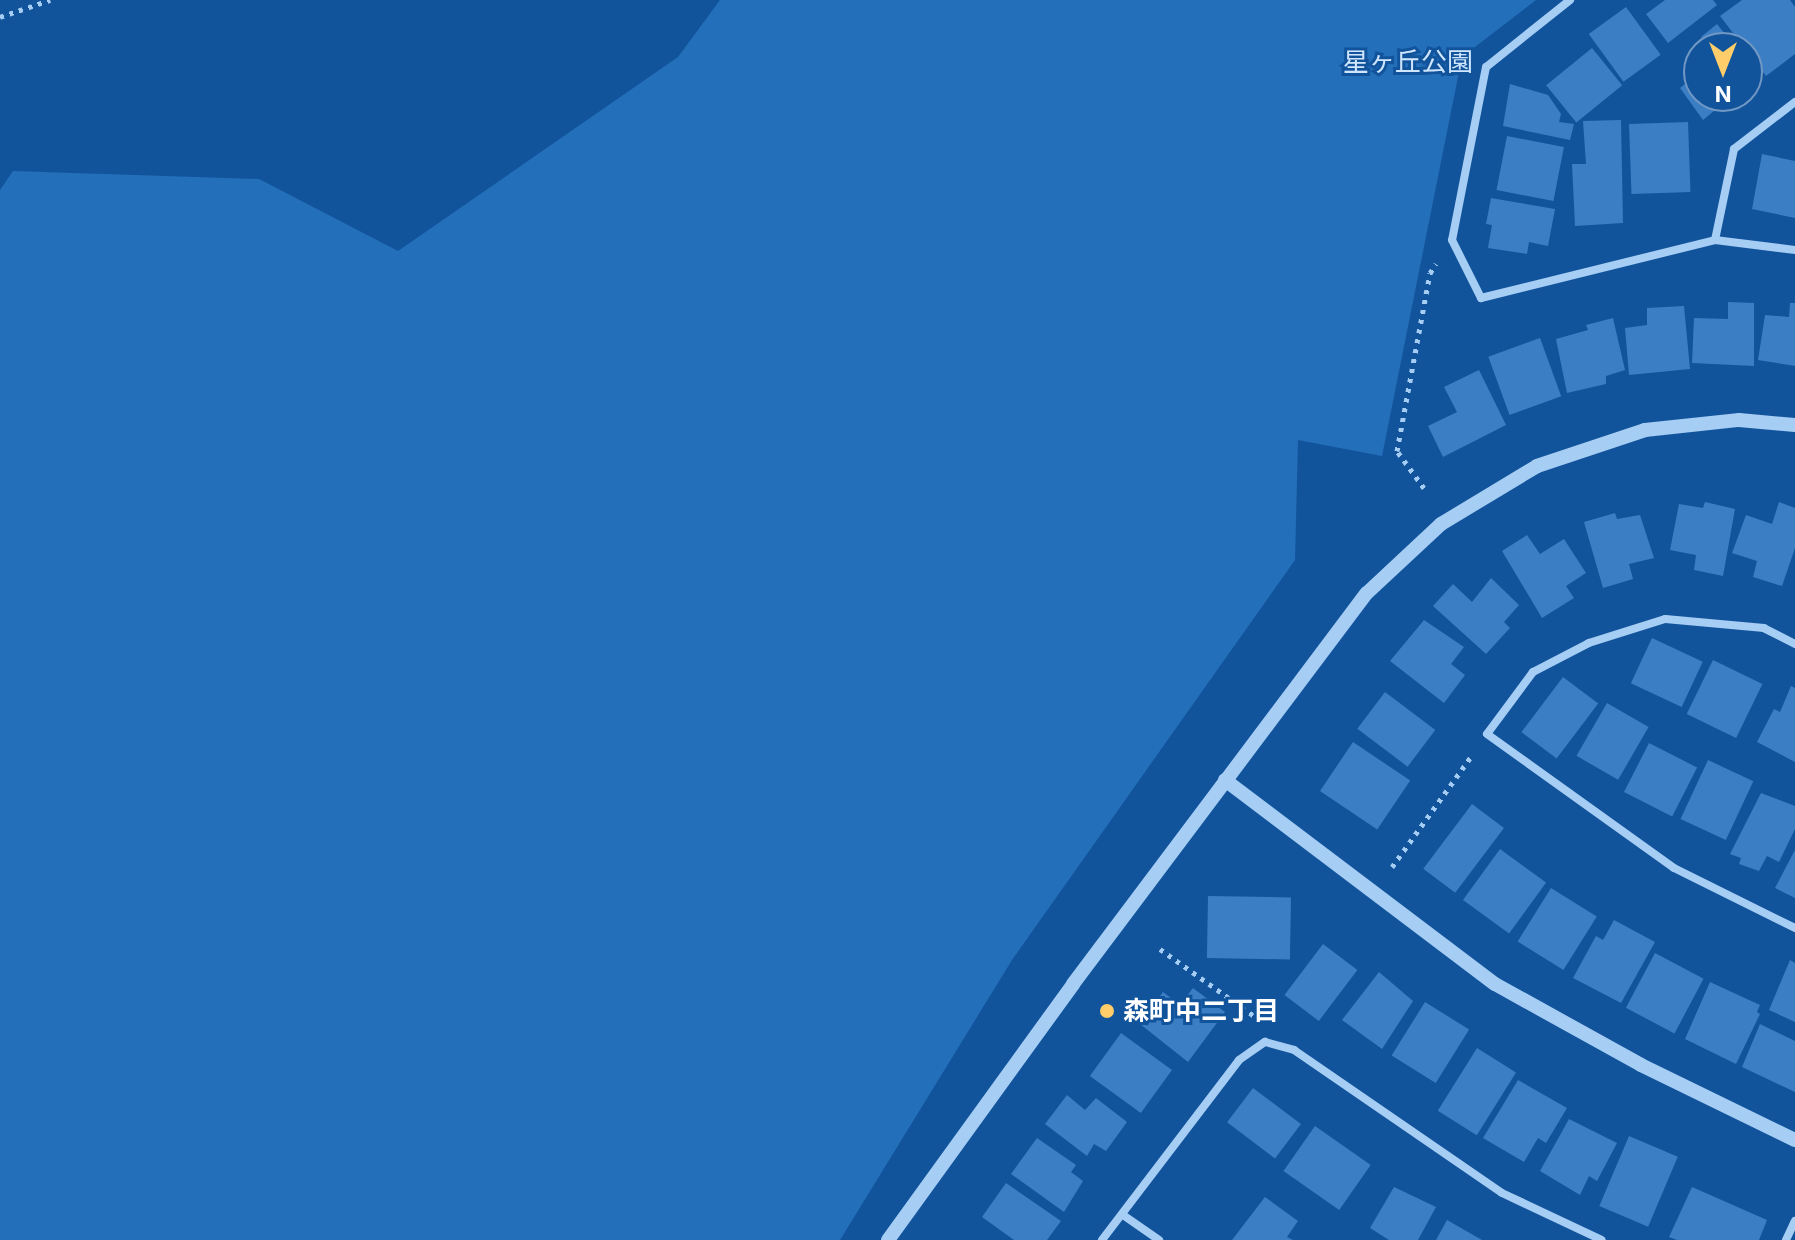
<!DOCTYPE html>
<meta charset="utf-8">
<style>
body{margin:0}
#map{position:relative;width:1795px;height:1240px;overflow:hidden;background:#12549c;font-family:Inter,"Noto Sans JP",sans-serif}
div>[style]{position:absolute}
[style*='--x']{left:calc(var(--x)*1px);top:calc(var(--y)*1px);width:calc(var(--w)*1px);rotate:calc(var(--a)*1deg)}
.green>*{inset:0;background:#246fba}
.building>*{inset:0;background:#3b7ec3;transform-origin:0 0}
.path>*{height:5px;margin-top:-2.5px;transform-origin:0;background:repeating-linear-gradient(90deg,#a6cdf4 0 4px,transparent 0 10px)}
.minor>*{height:8px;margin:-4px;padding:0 4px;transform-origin:4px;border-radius:4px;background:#a6cdf4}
.tertiary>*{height:14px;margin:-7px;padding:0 7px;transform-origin:7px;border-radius:7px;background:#a6cdf4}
.dots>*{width:22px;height:22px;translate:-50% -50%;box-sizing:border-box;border:4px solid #12549c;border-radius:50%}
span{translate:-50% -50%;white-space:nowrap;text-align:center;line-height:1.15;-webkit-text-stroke:6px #12549c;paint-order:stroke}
.park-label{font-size:26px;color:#cfe6fe}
.poi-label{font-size:26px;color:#fff;font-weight:700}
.left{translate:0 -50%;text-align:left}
.north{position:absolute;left:1683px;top:32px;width:80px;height:80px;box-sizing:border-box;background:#12549c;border:2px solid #7198c4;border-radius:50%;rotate:180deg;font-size:22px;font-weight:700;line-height:32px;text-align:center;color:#fff}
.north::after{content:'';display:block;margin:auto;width:28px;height:36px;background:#ffcd69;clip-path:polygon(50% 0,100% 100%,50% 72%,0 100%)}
</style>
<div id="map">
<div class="green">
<div style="clip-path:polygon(720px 0,1536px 0,1462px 57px,1382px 456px,1298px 440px,1295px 560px,1012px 960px,840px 1240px,0 1240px,0 190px,13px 171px,259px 179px,398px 251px,678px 57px)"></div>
</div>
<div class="building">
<div style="clip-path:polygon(1665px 0,1713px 0,1717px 5px,1668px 43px,1646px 14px)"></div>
<div style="clip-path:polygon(1742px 0,1790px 0,1795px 7px,1795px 54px,1766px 76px,1720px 16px)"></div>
<div style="left:1626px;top:7px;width:59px;height:46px;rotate:54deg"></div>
<div style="clip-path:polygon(1717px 24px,1736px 48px,1709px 48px,1701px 37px)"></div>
<div style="left:1592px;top:48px;width:48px;height:59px;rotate:51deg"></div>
<div style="clip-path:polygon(1699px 73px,1699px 96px,1732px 96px,1703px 120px,1680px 88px)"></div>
<div style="clip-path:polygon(1510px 84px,1548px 95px,1561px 114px,1559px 122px,1574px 124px,1570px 140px,1503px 126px)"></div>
<div style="clip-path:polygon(1621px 120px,1623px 223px,1575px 226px,1572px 164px,1586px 164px,1583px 121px)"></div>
<div style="left:1688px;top:122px;width:70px;height:59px;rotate:88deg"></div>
<div style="left:1507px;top:136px;width:58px;height:55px;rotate:11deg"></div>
<div style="clip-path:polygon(1762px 154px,1795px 161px,1795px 218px,1752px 209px)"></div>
<div style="clip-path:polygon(1491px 198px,1555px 209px,1548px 246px,1529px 242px,1527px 254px,1488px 248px,1492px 225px,1486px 224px)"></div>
<div style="clip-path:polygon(1728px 302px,1754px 303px,1754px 366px,1692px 363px,1694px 318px,1728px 319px)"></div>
<div style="clip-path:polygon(1790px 303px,1795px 303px,1795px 366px,1758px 360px,1765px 315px,1789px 317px)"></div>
<div style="clip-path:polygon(1684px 306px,1690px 369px,1629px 375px,1625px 328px,1647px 325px,1647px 308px)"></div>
<div style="clip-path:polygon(1613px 318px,1625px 370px,1606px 376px,1606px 384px,1567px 393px,1556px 339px,1588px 330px,1586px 325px)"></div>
<div style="left:1540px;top:338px;width:62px;height:55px;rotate:70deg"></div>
<div style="clip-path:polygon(1479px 370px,1506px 425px,1443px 457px,1428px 426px,1457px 412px,1444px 387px)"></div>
<div style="clip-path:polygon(1705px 502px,1735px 509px,1723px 576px,1694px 570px,1696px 555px,1670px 550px,1679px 504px,1703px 508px)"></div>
<div style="clip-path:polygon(1779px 502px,1795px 508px,1795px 548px,1782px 586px,1753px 577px,1757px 561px,1732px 553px,1746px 515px,1772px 524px)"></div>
<div style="clip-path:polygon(1615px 513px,1617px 519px,1640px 515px,1654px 558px,1629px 564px,1633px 579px,1603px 588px,1584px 522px)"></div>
<div style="clip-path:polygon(1527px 535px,1540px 554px,1564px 539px,1586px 573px,1566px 586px,1574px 598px,1542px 618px,1502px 551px)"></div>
<div style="clip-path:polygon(1491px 578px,1519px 605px,1504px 622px,1510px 628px,1486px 654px,1433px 606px,1453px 584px,1472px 602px)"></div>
<div style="clip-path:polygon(1424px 620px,1464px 647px,1451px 664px,1465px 675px,1444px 703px,1390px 661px)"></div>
<div style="left:1652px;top:638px;width:56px;height:50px;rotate:25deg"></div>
<div style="left:1713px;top:660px;width:55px;height:60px;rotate:26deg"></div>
<div style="left:1563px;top:677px;width:44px;height:69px;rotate:37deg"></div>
<div style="clip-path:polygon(1791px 686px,1795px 688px,1795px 762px,1757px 742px,1774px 709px,1780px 712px)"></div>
<div style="left:1385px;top:692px;width:63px;height:46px;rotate:37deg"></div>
<div style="left:1607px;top:703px;width:48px;height:61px;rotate:30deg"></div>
<div style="left:1353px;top:742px;width:69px;height:59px;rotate:34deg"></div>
<div style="left:1649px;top:743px;width:54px;height:55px;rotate:27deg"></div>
<div style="left:1708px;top:760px;width:50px;height:65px;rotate:25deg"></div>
<div style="clip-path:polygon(1761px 793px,1795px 806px,1795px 829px,1779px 862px,1767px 856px,1759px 871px,1739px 864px,1741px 858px,1730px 854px)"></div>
<div style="left:1472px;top:804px;width:40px;height:81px;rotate:37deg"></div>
<div style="left:1500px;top:849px;width:57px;height:63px;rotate:36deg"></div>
<div style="clip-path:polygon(1795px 850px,1795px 898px,1775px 888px)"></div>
<div style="left:1551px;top:888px;width:54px;height:63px;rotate:32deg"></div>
<div style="left:1208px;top:896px;width:83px;height:62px;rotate:1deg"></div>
<div style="clip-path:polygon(1614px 920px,1655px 942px,1621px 1003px,1573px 978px,1596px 936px,1603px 940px)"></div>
<div style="left:1323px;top:944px;width:43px;height:64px;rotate:37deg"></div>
<div style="left:1655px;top:953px;width:55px;height:62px;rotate:28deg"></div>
<div style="clip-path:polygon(1790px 960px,1795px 963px,1795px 1022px,1769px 1010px)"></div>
<div style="clip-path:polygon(1379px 972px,1413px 1001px,1382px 1049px,1342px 1020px)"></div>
<div style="clip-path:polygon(1710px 982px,1760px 1005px,1757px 1012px,1760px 1014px,1736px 1064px,1685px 1039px)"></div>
<div style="clip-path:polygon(1193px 988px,1225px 1012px,1188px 1062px,1140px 1024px,1163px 992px,1180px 1005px)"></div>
<div style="left:1425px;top:1002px;width:52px;height:63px;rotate:32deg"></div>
<div style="clip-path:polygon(1760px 1024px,1795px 1041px,1795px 1092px,1742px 1067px)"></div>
<div style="left:1121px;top:1033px;width:63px;height:53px;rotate:36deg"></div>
<div style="left:1477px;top:1048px;width:46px;height:74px;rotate:32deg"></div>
<div style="clip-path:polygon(1518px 1080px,1567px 1108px,1546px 1143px,1538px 1138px,1524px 1162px,1483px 1138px)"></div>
<div style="left:1253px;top:1088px;width:60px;height:43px;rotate:37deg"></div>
<div style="clip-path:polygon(1067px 1095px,1085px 1110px,1096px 1098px,1127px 1122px,1106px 1151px,1094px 1144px,1087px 1156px,1045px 1124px)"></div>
<div style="clip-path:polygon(1569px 1119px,1617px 1143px,1597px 1181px,1589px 1176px,1580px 1195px,1540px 1171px)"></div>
<div style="left:1315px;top:1126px;width:68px;height:55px;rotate:35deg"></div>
<div style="left:1629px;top:1136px;width:53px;height:76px;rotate:23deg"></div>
<div style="clip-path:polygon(1037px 1138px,1076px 1165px,1071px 1172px,1083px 1181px,1064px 1212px,1011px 1174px)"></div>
<div style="clip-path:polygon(1006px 1183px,1061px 1221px,1047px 1240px,1014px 1240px,982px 1217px)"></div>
<div style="clip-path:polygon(1394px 1187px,1436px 1207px,1418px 1240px,1389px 1240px,1370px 1228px)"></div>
<div style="clip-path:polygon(1692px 1187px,1767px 1220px,1759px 1240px,1677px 1240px,1669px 1237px)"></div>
<div style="clip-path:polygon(1265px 1197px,1298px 1221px,1287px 1237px,1293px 1240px,1232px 1240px)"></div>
<div style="clip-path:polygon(1447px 1220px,1482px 1240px,1436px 1240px)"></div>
</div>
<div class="path">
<div style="--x:0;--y:17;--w:53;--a:-18.8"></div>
<div style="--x:1424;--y:488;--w:46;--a:-126.1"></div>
<div style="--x:1397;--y:451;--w:181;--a:-79.5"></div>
<div style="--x:1430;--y:273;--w:11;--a:-56"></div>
<div style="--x:1392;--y:867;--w:139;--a:-54.4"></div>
<div style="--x:1160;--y:949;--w:119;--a:35.4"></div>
</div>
<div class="minor">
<div style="--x:1570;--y:0;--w:107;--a:141.4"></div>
<div style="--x:1486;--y:67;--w:176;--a:101.1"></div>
<div style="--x:1452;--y:240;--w:65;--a:63.4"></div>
<div style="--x:1481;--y:298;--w:241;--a:-13.9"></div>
<div style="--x:1715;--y:240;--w:81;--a:7.1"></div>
<div style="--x:1715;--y:240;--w:93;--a:-78.2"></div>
<div style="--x:1734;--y:149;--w:77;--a:-37.6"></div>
<div style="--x:1795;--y:644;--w:35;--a:-153"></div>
<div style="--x:1764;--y:628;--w:99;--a:-174.8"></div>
<div style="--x:1665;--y:619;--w:80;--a:162.5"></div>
<div style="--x:1589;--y:643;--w:63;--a:152.6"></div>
<div style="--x:1533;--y:672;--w:77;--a:126.6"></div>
<div style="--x:1487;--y:734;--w:230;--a:35.6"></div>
<div style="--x:1674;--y:868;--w:135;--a:26.4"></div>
<div style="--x:1123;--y:1215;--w:44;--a:34.8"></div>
<div style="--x:1102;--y:1240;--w:226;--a:-52.7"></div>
<div style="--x:1239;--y:1060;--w:32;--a:-35"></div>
<div style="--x:1265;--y:1042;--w:30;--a:15"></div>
<div style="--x:1294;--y:1050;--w:252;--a:34.5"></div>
<div style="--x:1502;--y:1193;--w:110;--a:25.2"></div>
<div style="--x:1786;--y:1240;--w:21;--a:-65"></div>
</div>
<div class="tertiary">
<div style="--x:1225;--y:780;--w:338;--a:37.1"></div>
<div style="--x:1495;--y:984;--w:167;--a:29"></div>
<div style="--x:1641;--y:1065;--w:171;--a:26"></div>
<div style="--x:888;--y:1240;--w:316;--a:-54.1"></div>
<div style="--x:1073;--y:984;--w:489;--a:-53.1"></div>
<div style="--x:1367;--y:593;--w:101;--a:-43"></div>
<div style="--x:1441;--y:524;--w:112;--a:-31.1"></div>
<div style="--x:1537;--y:466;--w:114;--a:-18.4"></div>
<div style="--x:1645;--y:430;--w:95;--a:-6.1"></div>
<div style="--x:1739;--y:420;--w:56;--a:5.1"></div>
</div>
<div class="dots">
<div style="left:1107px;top:1011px;background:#ffcd69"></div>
</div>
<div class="park-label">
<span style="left:1408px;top:62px">星ヶ丘公園</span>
</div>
<div class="poi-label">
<span class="left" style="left:1123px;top:1011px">森町中二丁目</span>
</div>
<div class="north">N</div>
</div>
